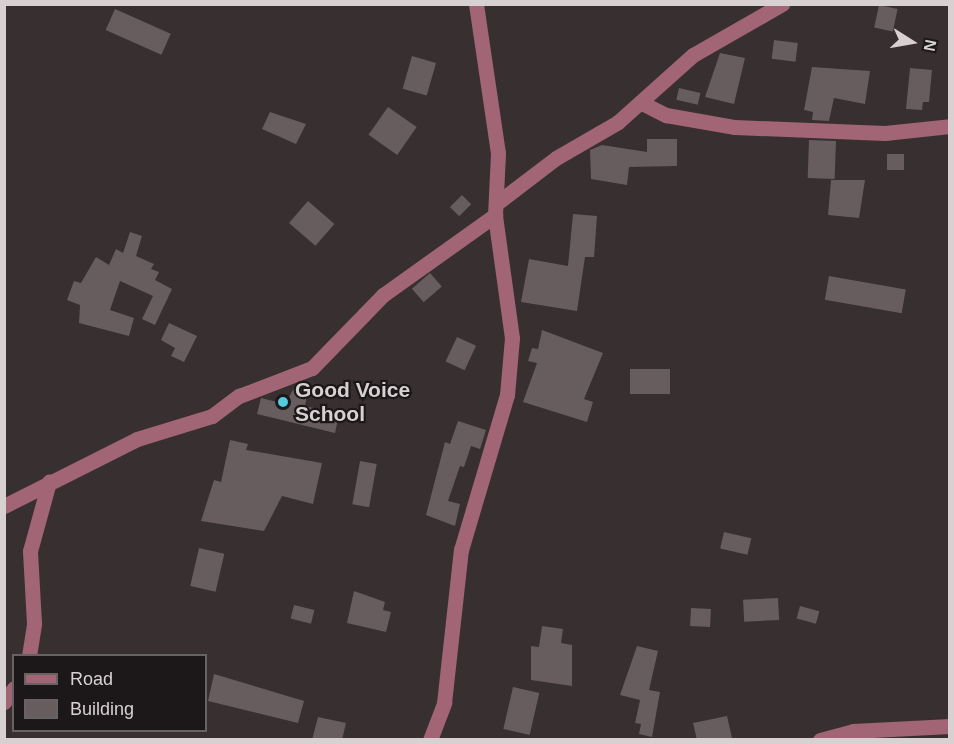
<!DOCTYPE html>
<style>
body{margin:0}
#map{position:relative;width:954px;height:744px;overflow:hidden;background:#382f31;font-family:Arial,sans-serif}
div>[style]{position:absolute}
[style*='--x']{left:calc(var(--x)*1px);top:calc(var(--y)*1px);width:calc(var(--w)*1px);rotate:calc(var(--a)*1deg)}
.building>*{inset:0;background:#675c5e;transform-origin:0 0}
.minor>*{height:15px;margin:-7.5px;padding:0 7.5px;transform-origin:7.5px;border-radius:7.5px;background:#a16576}
.dots>*{width:16px;height:16px;translate:-50% -50%;box-sizing:border-box;border:3px solid #1c1819;border-radius:50%}
span{translate:-50% -50%;white-space:nowrap;text-align:center;line-height:1.15;-webkit-text-stroke:4.5px #1c1819;paint-order:stroke}
.poi-label{font-size:21px;color:#d7d1d2;font-weight:700}
.left{translate:0 -50%;text-align:left}
.frame{position:absolute;inset:0;border:6px solid #d7d1d2;pointer-events:none}
.legend{position:absolute;left:12px;top:654px;width:195px;height:78px;box-sizing:border-box;background:#1c1819;border:2px solid #676263;margin:0;padding:8px 10px;list-style:none;font-size:18px;color:#d7d1d2}
.legend li{display:flex;align-items:center;gap:12px;height:30px}
.legend b{width:30px;border:2px solid #676263}
.north{position:absolute;left:882px;top:12px;width:60px;height:60px;-webkit-text-stroke:4px #1c1819;paint-order:stroke;rotate:101deg;font-size:16px;font-weight:700;line-height:24px;text-align:center;color:#d7d1d2}
.north::after{content:'';display:block;margin:auto;width:21px;height:27px;background:#d7d1d2;clip-path:polygon(50% 0,100% 100%,50% 72%,0 100%)}
</style>
<div id="map">
<div class="building">
<div style="left:879px;top:5px;width:19px;height:23px;rotate:12deg"></div>
<div style="left:115px;top:9px;width:61px;height:23px;rotate:24deg"></div>
<div style="left:774px;top:40px;width:24px;height:19px;rotate:7deg"></div>
<div style="clip-path:polygon(720px 53px,745px 58px,734px 104px,705px 97px)"></div>
<div style="left:412px;top:56px;width:25px;height:34px;rotate:16deg"></div>
<div style="clip-path:polygon(812px 67px,870px 71px,865px 104px,834px 98px,829px 121px,812px 120px,813px 112px,804px 110px)"></div>
<div style="clip-path:polygon(910px 68px,932px 70px,929px 102px,923px 102px,922px 110px,906px 109px)"></div>
<div style="left:679px;top:88px;width:22px;height:12px;rotate:13deg"></div>
<div style="left:388px;top:107px;width:35px;height:34px;rotate:35deg"></div>
<div style="clip-path:polygon(270px 112px,306px 124px,296px 144px,262px 129px)"></div>
<div style="clip-path:polygon(647px 139px,677px 139px,677px 166px,629px 167px,627px 185px,591px 179px,590px 150px,602px 145px,647px 152px)"></div>
<div style="left:809px;top:140px;width:27px;height:38px;rotate:2deg"></div>
<div style="left:904px;top:154px;width:16px;height:17px;rotate:90deg"></div>
<div style="clip-path:polygon(831px 180px,865px 180px,859px 218px,828px 215px)"></div>
<div style="left:462px;top:195px;width:13px;height:17px;rotate:45deg"></div>
<div style="left:308px;top:201px;width:35px;height:29px;rotate:41deg"></div>
<div style="clip-path:polygon(573px 214px,597px 216px,594px 257px,585px 257px,577px 311px,521px 302px,529px 259px,568px 266px)"></div>
<div style="clip-path:polygon(130px 232px,142px 236px,136px 256px,154px 264px,151px 269px,159px 272px,155px 280px,172px 289px,155px 325px,142px 319px,153px 296px,120px 281px,110px 310px,134px 318px,129px 336px,79px 323px,80px 305px,67px 300px,74px 281px,81px 283px,96px 257px,109px 265px,116px 249px,123px 253px)"></div>
<div style="left:430px;top:273px;width:18px;height:24px;rotate:49deg"></div>
<div style="left:829px;top:276px;width:78px;height:24px;rotate:10deg"></div>
<div style="clip-path:polygon(169px 323px,197px 336px,184px 362px,171px 356px,175px 348px,161px 340px)"></div>
<div style="clip-path:polygon(542px 330px,603px 353px,584px 399px,593px 402px,587px 422px,523px 402px,537px 363px,528px 361px,532px 348px,538px 349px)"></div>
<div style="left:457px;top:337px;width:21px;height:27px;rotate:25deg"></div>
<div style="left:630px;top:369px;width:40px;height:25px"></div>
<div style="clip-path:polygon(294px 388px,308px 391px,305px 406px,339px 414px,335px 433px,257px 414px,261px 398px,285px 404px)"></div>
<div style="clip-path:polygon(458px 421px,486px 430px,480px 449px,471px 446px,464px 467px,460px 466px,448px 501px,460px 504px,455px 526px,426px 515px,445px 442px,450px 444px)"></div>
<div style="clip-path:polygon(230px 440px,248px 444px,246px 450px,322px 463px,313px 504px,282px 496px,264px 531px,201px 521px,214px 480px,221px 482px)"></div>
<div style="left:360px;top:461px;width:17px;height:44px;rotate:10deg"></div>
<div style="left:724px;top:532px;width:28px;height:17px;rotate:13deg"></div>
<div style="left:199px;top:548px;width:26px;height:39px;rotate:13deg"></div>
<div style="clip-path:polygon(354px 591px,385px 602px,383px 610px,391px 612px,386px 632px,347px 623px)"></div>
<div style="left:778px;top:598px;width:22px;height:35px;rotate:87deg"></div>
<div style="left:294px;top:605px;width:21px;height:14px;rotate:14deg"></div>
<div style="left:800px;top:606px;width:20px;height:13px;rotate:15deg"></div>
<div style="left:691px;top:608px;width:20px;height:18px;rotate:3deg"></div>
<div style="clip-path:polygon(542px 626px,563px 629px,561px 643px,572px 645px,572px 686px,531px 680px,531px 646px,539px 647px)"></div>
<div style="clip-path:polygon(637px 646px,658px 651px,649px 690px,660px 692px,652px 737px,639px 734px,641px 724px,635px 723px,640px 700px,620px 695px)"></div>
<div style="clip-path:polygon(214px 674px,304px 701px,298px 723px,208px 701px)"></div>
<div style="left:513px;top:687px;width:27px;height:43px;rotate:13deg"></div>
<div style="clip-path:polygon(727px 716px,732px 738px,697px 740px,693px 723px)"></div>
<div style="clip-path:polygon(318px 717px,346px 723px,342px 740px,312px 740px)"></div>
</div>
<div class="minor">
<div style="--x:642;--y:103;--w:27;--a:27"></div>
<div style="--x:666;--y:115;--w:70;--a:9.9"></div>
<div style="--x:735;--y:127;--w:150;--a:2.3"></div>
<div style="--x:885;--y:133;--w:65;--a:-6.1"></div>
<div style="--x:497;--y:203;--w:74;--a:-37.3"></div>
<div style="--x:556;--y:158;--w:72;--a:-30.1"></div>
<div style="--x:618;--y:122;--w:101;--a:-41.8"></div>
<div style="--x:693;--y:55;--w:103;--a:-29.8"></div>
<div style="--x:4;--y:506;--w:149;--a:-26.7"></div>
<div style="--x:137;--y:439;--w:78;--a:-17"></div>
<div style="--x:212;--y:416;--w:34;--a:-37"></div>
<div style="--x:239;--y:396;--w:78;--a:-21"></div>
<div style="--x:312;--y:368;--w:102;--a:-45.8"></div>
<div style="--x:383;--y:295;--w:138;--a:-35.5"></div>
<div style="--x:29;--y:656;--w:33;--a:-81"></div>
<div style="--x:34;--y:623;--w:72;--a:-93.2"></div>
<div style="--x:30;--y:551;--w:72;--a:-74.6"></div>
<div style="--x:4;--y:702;--w:17;--a:-54"></div>
<div style="--x:430;--y:740;--w:40;--a:-69"></div>
<div style="--x:444;--y:703;--w:154;--a:-83.7"></div>
<div style="--x:461;--y:550;--w:162;--a:-73.5"></div>
<div style="--x:507;--y:395;--w:57;--a:-85"></div>
<div style="--x:512;--y:338;--w:124;--a:-97.9"></div>
<div style="--x:495;--y:215;--w:62;--a:-87.2"></div>
<div style="--x:498;--y:153;--w:151;--a:-98.4"></div>
<div style="--x:820;--y:740;--w:34;--a:-15"></div>
<div style="--x:853;--y:731;--w:97;--a:-3"></div>
</div>
<div class="dots">
<div style="left:283px;top:402px;background:#55cadf"></div>
</div>
<div class="poi-label">
<span class="left" style="left:295px;top:402px">Good Voice<br>School</span>
</div>
<div class="frame"></div>
<ul class="legend">
<li><b style="height:8px;background:#a16576"></b>Road</li>
<li><b style="height:16px;background:#675c5e"></b>Building</li>
</ul>
<div class="north">N</div>
</div>
